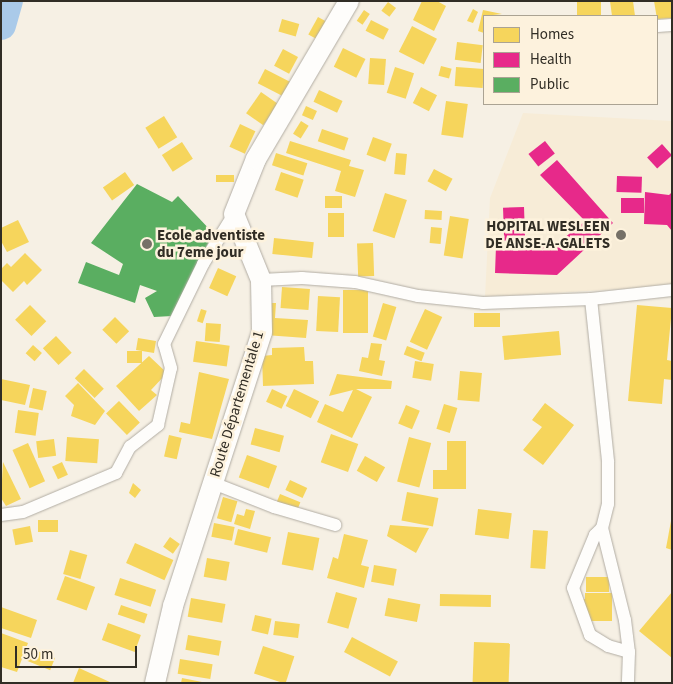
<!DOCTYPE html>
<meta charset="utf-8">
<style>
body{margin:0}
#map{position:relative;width:673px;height:684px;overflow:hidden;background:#f6f0e4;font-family:"Source Sans 3",sans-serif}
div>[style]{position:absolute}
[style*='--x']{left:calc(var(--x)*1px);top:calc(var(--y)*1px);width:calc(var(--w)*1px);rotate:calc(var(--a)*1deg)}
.built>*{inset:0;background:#f7ecd7}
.homes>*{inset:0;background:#f6d55c;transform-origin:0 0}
.health>*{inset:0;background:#e7298a;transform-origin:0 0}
.public>*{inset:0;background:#5aae61}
.river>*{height:30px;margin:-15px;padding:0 15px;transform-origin:15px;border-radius:15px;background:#aacae9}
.roads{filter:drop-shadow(0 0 1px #b1aca3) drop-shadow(0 0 1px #b1aca3)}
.street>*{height:12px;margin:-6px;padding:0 6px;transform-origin:6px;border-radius:6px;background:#fefdfb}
.primary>*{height:20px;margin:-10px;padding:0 10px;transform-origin:10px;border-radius:10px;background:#fefdfb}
.dots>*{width:14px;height:14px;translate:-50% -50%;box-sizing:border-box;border:2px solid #fdf2dd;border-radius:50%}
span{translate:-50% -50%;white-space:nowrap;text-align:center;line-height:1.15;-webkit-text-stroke:5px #fdf2dd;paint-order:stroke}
.poi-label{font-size:15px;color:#312d25;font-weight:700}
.right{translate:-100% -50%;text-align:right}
.left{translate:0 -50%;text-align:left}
.street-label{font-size:15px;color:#312d25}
.frame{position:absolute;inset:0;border:2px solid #312d25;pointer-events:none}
.legend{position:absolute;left:483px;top:15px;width:175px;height:90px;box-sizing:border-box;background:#fdf2dd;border:1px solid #aba393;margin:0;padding:6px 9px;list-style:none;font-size:15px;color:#312d25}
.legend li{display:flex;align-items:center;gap:10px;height:25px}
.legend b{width:25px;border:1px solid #aba393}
.scale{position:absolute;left:15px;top:646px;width:122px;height:22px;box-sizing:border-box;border:2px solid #312d25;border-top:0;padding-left:6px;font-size:15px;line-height:18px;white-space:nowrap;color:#312d25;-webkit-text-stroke:4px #fdf2dd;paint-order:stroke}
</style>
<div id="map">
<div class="built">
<div style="clip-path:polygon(523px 113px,672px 121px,672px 286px,485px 297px,490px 198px)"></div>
</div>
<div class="homes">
<div style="clip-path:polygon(422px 1px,437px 1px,446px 6px,434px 31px,413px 20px)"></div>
<div style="left:577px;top:1px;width:24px;height:15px"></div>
<div style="clip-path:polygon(610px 1px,633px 1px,635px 16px,612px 16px)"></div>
<div style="clip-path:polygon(654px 1px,672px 1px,672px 18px,657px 19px)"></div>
<div style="left:388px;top:2px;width:10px;height:11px;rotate:37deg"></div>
<div style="clip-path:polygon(473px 9px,478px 12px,473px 23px,467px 21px)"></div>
<div style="left:364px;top:10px;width:7px;height:13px;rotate:34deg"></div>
<div style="clip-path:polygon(483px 10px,502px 14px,484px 16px,484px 33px,478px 31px)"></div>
<div style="left:318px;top:17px;width:10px;height:20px;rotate:29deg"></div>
<div style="left:282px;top:19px;width:18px;height:13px;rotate:16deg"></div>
<div style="left:371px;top:20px;width:20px;height:12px;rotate:27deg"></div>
<div style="left:412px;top:26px;width:28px;height:29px;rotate:27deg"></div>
<div style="left:457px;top:42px;width:26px;height:18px;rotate:7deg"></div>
<div style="left:343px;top:48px;width:25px;height:21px;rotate:26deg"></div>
<div style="left:283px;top:49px;width:17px;height:19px;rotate:28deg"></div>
<div style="left:370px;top:58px;width:16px;height:26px;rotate:4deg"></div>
<div style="left:441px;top:66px;width:11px;height:10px;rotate:15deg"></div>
<div style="left:395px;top:67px;width:20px;height:27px;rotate:18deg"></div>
<div style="left:456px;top:67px;width:28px;height:19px;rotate:4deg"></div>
<div style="left:265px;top:69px;width:29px;height:16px;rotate:27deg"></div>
<div style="left:421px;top:87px;width:18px;height:18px;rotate:27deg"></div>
<div style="left:319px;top:90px;width:26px;height:13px;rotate:25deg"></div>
<div style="left:261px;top:92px;width:21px;height:26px;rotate:35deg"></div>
<div style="left:446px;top:101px;width:22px;height:34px;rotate:8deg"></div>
<div style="left:306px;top:106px;width:12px;height:10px;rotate:24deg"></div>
<div style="left:164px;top:116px;width:25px;height:22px;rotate:58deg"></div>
<div style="left:301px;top:121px;width:9px;height:15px;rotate:32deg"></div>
<div style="left:240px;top:124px;width:17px;height:25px;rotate:25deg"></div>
<div style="left:322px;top:129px;width:28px;height:13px;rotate:19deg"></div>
<div style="left:373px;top:137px;width:20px;height:19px;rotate:20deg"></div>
<div style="clip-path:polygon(290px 141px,351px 160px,349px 166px,364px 170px,355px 197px,335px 191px,341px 171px,286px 153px)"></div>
<div style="left:182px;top:142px;width:20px;height:24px;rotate:57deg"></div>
<div style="left:276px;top:153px;width:33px;height:13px;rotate:18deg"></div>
<div style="left:396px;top:153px;width:11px;height:21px;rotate:5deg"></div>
<div style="left:434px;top:169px;width:21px;height:14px;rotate:28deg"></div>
<div style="left:125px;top:172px;width:16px;height:27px;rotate:55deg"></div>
<div style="left:281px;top:172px;width:24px;height:19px;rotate:19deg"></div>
<div style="left:234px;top:175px;width:7px;height:18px;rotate:90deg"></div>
<div style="left:385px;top:193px;width:23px;height:40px;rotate:18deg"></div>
<div style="left:325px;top:196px;width:17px;height:12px"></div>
<div style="left:425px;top:210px;width:17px;height:9px;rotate:3deg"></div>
<div style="left:328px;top:213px;width:16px;height:24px"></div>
<div style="left:450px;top:216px;width:19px;height:40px;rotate:9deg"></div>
<div style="clip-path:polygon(18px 220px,29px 242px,7px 252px,1px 241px,1px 228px)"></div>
<div style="left:431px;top:227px;width:11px;height:16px;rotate:5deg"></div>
<div style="left:274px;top:238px;width:40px;height:16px;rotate:6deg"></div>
<div style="left:373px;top:243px;width:33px;height:16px;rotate:88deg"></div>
<div style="clip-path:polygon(25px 253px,42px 270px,27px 285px,24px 281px,13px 292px,1px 280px,1px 269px,7px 263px,11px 267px)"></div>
<div style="left:218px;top:268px;width:20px;height:22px;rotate:24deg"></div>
<div style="left:282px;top:287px;width:28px;height:21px;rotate:4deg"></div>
<div style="left:343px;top:290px;width:25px;height:43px"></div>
<div style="left:318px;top:296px;width:22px;height:35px;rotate:3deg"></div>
<div style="clip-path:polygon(267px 303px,276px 303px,275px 318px,308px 320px,306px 338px,265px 335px)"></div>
<div style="left:383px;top:303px;width:14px;height:35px;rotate:17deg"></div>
<div style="left:30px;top:305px;width:23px;height:21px;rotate:45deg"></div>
<div style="clip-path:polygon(637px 305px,672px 308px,667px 360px,672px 361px,672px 380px,664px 379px,662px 404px,628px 401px)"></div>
<div style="left:201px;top:309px;width:6px;height:13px;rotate:18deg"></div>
<div style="left:425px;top:309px;width:19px;height:36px;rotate:25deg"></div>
<div style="left:474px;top:313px;width:26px;height:14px"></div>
<div style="left:115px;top:317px;width:20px;height:18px;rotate:45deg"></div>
<div style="left:206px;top:323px;width:15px;height:18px;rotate:4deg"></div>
<div style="left:559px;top:331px;width:24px;height:57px;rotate:85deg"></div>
<div style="left:56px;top:336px;width:23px;height:18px;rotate:47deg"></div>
<div style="clip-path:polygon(138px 338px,156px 341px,154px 353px,142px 351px,142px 363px,127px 363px,127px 351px,142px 351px,136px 350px)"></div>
<div style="left:196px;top:341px;width:34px;height:21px;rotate:8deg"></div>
<div style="clip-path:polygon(371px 343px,382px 344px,379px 360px,385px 361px,382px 376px,359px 371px,362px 357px,368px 358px)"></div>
<div style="left:33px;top:345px;width:12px;height:11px;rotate:42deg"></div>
<div style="left:407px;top:346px;width:19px;height:9px;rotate:21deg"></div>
<div style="clip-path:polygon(304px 347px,305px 361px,313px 361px,314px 384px,263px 386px,262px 356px,272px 355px,272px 348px)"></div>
<div style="clip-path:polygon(149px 356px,167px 373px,151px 390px,157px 395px,139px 411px,116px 386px)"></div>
<div style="left:415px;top:361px;width:19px;height:17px;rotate:9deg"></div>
<div style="left:84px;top:369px;width:28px;height:13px;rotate:45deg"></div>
<div style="left:460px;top:371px;width:22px;height:29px;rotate:5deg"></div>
<div style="clip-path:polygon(199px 372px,229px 379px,212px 439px,179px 432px,181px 422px,190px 424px)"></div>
<div style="clip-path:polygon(337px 374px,392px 381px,391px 389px,356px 389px,372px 397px,352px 438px,317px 422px,325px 404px,343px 412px,353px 390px,329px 396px)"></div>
<div style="clip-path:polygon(1px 379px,30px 385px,25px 405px,1px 400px)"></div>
<div style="clip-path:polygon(78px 383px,105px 411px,95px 425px,71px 416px,74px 405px,65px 396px)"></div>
<div style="left:33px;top:388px;width:14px;height:20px;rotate:12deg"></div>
<div style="left:272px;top:389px;width:17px;height:14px;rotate:25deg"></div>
<div style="left:294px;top:389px;width:28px;height:19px;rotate:26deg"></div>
<div style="left:119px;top:401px;width:30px;height:18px;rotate:46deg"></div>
<div style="clip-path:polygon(545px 403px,574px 425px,543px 465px,523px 450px,542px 427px,532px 420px)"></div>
<div style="left:444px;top:404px;width:14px;height:26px;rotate:17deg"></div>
<div style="left:406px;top:405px;width:15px;height:20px;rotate:23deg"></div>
<div style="left:18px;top:410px;width:21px;height:23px;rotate:8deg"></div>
<div style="left:255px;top:428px;width:30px;height:17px;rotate:15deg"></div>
<div style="left:331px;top:434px;width:29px;height:30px;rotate:20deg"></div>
<div style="left:169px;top:435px;width:13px;height:22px;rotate:13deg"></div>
<div style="left:67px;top:437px;width:32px;height:24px;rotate:4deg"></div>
<div style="left:409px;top:437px;width:23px;height:46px;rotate:15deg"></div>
<div style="left:54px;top:439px;width:17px;height:18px;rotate:83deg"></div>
<div style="clip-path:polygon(447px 441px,466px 441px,466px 489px,433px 489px,433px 470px,447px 470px)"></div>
<div style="left:28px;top:443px;width:42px;height:17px;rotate:66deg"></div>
<div style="left:247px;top:455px;width:32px;height:24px;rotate:20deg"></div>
<div style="left:365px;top:456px;width:23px;height:17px;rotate:29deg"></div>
<div style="clip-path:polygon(3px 462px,21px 499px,6px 506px,1px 498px)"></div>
<div style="left:62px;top:462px;width:14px;height:11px;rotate:65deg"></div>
<div style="left:290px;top:480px;width:19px;height:11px;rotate:25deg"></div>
<div style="clip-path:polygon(133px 483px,141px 490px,135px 498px,129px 493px)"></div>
<div style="left:407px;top:492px;width:32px;height:29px;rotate:11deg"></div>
<div style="left:280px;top:494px;width:22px;height:10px;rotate:22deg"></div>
<div style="left:223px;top:497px;width:15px;height:22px;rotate:16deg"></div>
<div style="clip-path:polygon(246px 509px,255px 511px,250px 529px,234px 524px,237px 514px,244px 516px)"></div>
<div style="left:478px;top:509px;width:34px;height:26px;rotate:7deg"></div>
<div style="left:38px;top:520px;width:20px;height:12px"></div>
<div style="clip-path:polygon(671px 521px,672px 521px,672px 550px,666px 548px)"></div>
<div style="left:214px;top:523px;width:21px;height:14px;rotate:11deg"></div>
<div style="clip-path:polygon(390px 525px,429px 528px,416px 553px,387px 536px)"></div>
<div style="left:30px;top:526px;width:16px;height:18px;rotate:79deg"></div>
<div style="left:238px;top:529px;width:34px;height:16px;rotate:14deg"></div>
<div style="left:533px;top:530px;width:15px;height:38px;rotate:4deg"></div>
<div style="left:288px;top:532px;width:32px;height:33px;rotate:11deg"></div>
<div style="clip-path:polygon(344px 534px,368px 540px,361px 565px,369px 567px,364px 588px,327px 578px,333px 557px,338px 559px)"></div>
<div style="left:170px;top:537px;width:12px;height:12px;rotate:35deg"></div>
<div style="left:135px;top:543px;width:42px;height:22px;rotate:24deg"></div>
<div style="left:70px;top:550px;width:18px;height:25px;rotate:16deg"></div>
<div style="left:207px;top:558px;width:23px;height:19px;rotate:10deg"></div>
<div style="left:374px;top:565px;width:23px;height:17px;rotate:10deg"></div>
<div style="left:65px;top:576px;width:32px;height:25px;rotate:20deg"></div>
<div style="left:586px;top:577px;width:23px;height:15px"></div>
<div style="left:120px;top:578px;width:38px;height:18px;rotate:18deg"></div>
<div style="left:336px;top:592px;width:22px;height:32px;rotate:16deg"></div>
<div style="clip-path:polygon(672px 592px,672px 658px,639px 631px)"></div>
<div style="clip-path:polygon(585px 593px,612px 593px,612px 621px,589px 621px,580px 599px,585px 599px)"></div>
<div style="left:440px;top:594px;width:51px;height:12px;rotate:1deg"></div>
<div style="left:191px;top:598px;width:35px;height:19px;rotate:10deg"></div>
<div style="left:388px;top:598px;width:33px;height:18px;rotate:11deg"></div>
<div style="left:121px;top:605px;width:28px;height:10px;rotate:19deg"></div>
<div style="clip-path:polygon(1px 607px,37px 620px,31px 638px,1px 628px)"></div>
<div style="left:255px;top:615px;width:17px;height:16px;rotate:13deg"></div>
<div style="left:275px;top:621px;width:25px;height:14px;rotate:7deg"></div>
<div style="left:108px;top:623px;width:35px;height:18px;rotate:20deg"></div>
<div style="clip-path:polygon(1px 633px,28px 643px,17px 672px,1px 667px)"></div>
<div style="left:188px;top:635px;width:34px;height:15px;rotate:10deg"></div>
<div style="left:352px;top:637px;width:52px;height:17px;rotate:28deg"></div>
<div style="left:474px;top:642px;width:36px;height:41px;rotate:2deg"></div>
<div style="left:263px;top:646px;width:33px;height:29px;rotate:18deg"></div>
<div style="left:30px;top:648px;width:27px;height:13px;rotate:22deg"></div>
<div style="left:180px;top:659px;width:33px;height:15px;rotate:9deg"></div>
<div style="clip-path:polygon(79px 668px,112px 683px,73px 683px)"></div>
<div style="clip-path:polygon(182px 678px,202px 682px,202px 683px,181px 683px)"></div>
</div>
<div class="health">
<div style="left:545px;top:141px;width:16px;height:21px;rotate:52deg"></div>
<div style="left:662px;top:144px;width:15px;height:20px;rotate:48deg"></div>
<div style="clip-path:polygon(557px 160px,613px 223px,557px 275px,495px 273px,496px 246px,553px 247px,585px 221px,540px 175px)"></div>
<div style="left:617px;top:176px;width:25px;height:16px;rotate:2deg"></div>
<div style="clip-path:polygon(645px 192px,669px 195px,672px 192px,672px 231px,667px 225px,644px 224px)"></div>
<div style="left:621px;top:198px;width:23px;height:15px"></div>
<div style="left:524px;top:207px;width:33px;height:21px;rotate:88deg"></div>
</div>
<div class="public">
<div style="clip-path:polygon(137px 184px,172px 202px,178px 196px,213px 233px,172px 316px,154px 317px,145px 298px,157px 291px,140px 285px,135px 303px,78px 283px,86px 262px,119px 275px,123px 264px,91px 243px)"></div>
</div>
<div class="river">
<div style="--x:1;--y:25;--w:25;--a:-74"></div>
</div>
<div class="roads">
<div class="street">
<div style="--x:657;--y:26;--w:15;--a:-4"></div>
<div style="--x:261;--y:280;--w:41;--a:-2.8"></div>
<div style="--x:302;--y:278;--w:53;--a:4.3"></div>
<div style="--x:355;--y:282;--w:65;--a:12.5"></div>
<div style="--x:418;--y:296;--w:65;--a:6.1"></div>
<div style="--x:483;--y:303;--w:108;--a:-2.1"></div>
<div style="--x:591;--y:299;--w:81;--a:-6.3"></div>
<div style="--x:591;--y:299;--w:164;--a:84"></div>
<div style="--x:608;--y:462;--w:42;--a:90"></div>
<div style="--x:608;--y:504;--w:25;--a:104"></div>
<div style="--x:602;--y:528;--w:95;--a:76"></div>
<div style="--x:625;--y:620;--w:32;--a:83"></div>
<div style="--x:629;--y:652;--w:31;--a:92"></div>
<div style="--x:213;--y:483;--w:66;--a:21.5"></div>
<div style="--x:274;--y:507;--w:64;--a:16.4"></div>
<div style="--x:1;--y:515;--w:22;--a:-8"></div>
<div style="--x:23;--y:512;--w:101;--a:-22.8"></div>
<div style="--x:116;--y:473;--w:30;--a:-62"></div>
<div style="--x:130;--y:447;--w:36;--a:-38"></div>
<div style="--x:158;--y:425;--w:58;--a:-77.2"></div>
<div style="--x:171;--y:368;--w:25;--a:-106"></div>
<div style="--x:164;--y:344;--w:89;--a:-64"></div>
<div style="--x:203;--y:264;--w:59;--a:-58.2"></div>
<div style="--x:602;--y:528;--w:10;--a:135"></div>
<div style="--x:595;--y:535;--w:57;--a:112.5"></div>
<div style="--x:573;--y:588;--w:50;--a:70.1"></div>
<div style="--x:590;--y:635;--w:21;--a:31"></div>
<div style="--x:608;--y:646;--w:22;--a:16"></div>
</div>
<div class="primary">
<div style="--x:155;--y:683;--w:79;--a:-76.8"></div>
<div style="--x:173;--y:606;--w:288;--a:-72"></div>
<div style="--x:262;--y:332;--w:52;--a:-91.1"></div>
<div style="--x:261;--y:280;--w:71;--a:-112.2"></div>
<div style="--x:234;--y:214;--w:59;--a:-68.2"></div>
<div style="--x:256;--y:159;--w:183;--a:-59.5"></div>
</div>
</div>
<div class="dots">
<div style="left:621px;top:235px;background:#767168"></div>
<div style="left:147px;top:244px;background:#767168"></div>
</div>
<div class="poi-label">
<span class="right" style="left:610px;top:235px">HOPITAL WESLEEN<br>DE ANSE-A-GALETS</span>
<span class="left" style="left:157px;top:244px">Ecole adventiste<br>du 7eme jour</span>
</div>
<div class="street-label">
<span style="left:237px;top:404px;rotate:-73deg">Route Départementale 1</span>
</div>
<div class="frame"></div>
<ul class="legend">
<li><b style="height:14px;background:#f6d55c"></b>Homes</li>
<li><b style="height:14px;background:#e7298a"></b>Health</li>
<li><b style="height:14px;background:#5aae61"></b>Public</li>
</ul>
<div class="scale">50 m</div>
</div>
